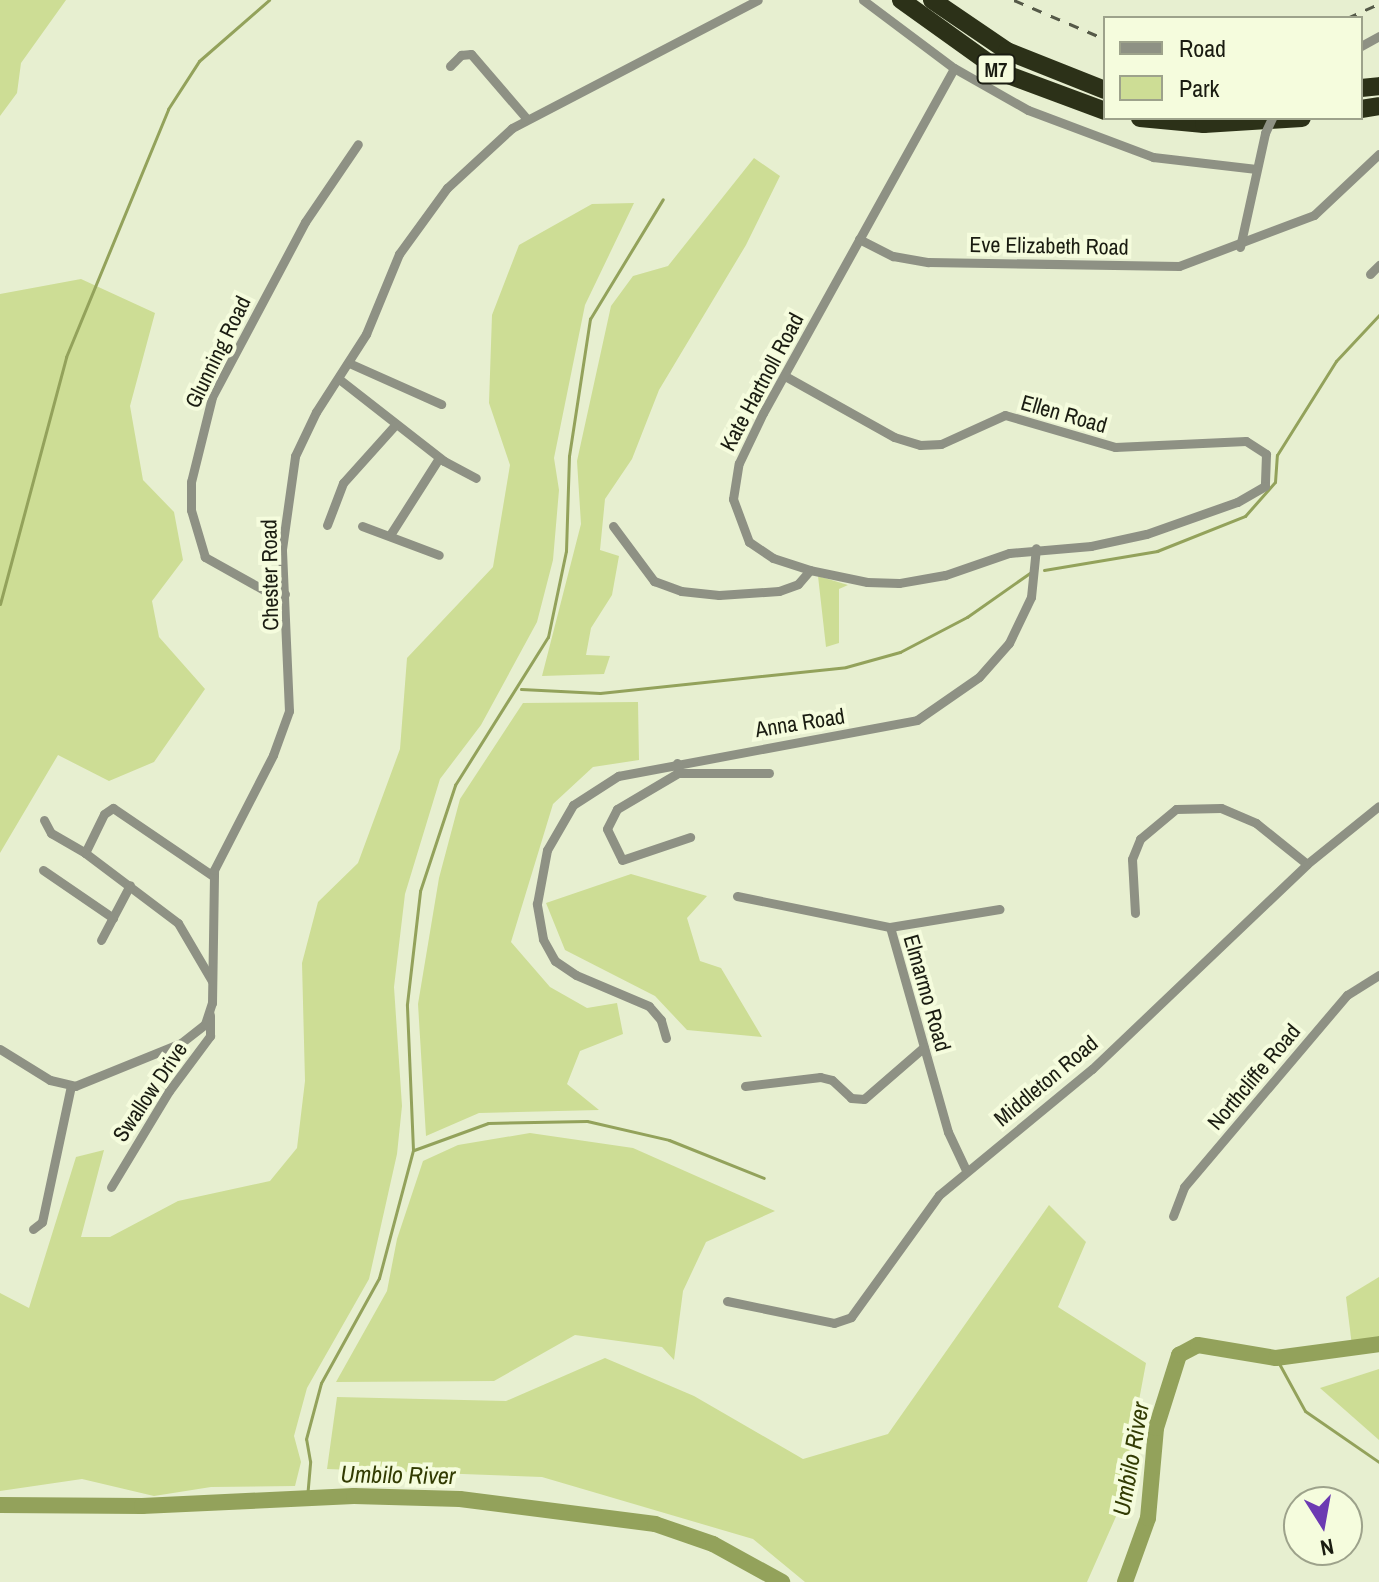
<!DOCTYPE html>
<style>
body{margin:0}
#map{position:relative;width:1379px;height:1582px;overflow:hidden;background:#e7efd0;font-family:"Archivo Narrow",sans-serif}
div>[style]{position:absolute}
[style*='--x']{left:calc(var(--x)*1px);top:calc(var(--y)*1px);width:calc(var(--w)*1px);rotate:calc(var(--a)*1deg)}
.green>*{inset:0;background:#cddd95}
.stream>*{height:3px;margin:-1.5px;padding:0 1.5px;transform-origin:1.5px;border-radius:1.5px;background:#93a25b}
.river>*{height:16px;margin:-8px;padding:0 8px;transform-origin:8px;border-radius:8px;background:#93a25b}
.minor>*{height:9px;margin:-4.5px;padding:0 4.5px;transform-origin:4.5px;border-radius:4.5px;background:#8e9184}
.motorway>*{height:18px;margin:-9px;padding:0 9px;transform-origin:9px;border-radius:9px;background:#2c3118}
.rail>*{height:3px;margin-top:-1.5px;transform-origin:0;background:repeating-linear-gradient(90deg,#555948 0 10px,transparent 0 20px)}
.minor-bridge>*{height:9px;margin:-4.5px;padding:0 4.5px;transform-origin:4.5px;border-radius:4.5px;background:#8e9184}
span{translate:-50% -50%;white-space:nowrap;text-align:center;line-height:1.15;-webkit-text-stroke:8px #f5fcdd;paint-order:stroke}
.shield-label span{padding:2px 6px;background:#f5fcdd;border:2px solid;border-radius:6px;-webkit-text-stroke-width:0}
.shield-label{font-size:20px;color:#1a1c11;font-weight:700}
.street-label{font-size:22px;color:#1a1c11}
.water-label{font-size:24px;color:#323b02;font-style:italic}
.legend{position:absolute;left:1103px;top:16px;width:260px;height:104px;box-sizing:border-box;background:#f5fcdd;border:2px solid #9da28b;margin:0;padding:10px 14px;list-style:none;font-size:24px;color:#1a1c11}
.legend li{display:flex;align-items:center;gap:16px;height:40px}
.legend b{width:40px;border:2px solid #9da28b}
.north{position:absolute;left:1283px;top:1486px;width:80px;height:80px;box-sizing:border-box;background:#f5fcdd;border:2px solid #9da28b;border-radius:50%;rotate:169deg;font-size:22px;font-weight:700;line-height:32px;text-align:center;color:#1a1c11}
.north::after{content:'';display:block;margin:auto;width:28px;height:36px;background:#6c3ab2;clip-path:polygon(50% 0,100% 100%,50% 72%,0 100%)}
</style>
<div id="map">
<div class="green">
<div style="clip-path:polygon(0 0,66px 0,21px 63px,17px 93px,0 116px)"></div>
<div style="clip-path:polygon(754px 158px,780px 176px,746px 245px,659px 390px,632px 459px,605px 499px,600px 550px,619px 556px,612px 595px,591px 628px,586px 655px,610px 656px,604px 674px,542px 676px,581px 524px,577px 461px,611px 306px,633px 276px,668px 266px)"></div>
<div style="clip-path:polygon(634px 203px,585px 305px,554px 458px,559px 490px,553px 560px,537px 622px,481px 725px,440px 779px,405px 894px,394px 987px,402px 1106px,397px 1154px,369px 1279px,307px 1388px,294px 1436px,301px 1462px,295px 1486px,211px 1487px,154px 1496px,82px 1479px,0 1491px,0 1293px,29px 1308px,76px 1157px,104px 1150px,81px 1237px,110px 1237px,178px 1201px,270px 1181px,297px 1148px,305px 1081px,302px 963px,318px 902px,358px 863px,400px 749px,407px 658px,493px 567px,510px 465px,489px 403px,492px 315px,519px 245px,592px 204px)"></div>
<div style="clip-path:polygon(81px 279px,155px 313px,130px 406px,143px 480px,174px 512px,183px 560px,152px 601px,159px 637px,205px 689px,154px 762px,109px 781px,58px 755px,0 853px,0 294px)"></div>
<div style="clip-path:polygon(818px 576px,848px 585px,839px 589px,839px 643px,826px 647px)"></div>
<div style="clip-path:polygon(638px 702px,639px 760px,593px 767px,553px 804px,511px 942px,550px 987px,587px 1008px,617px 1003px,623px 1034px,580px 1051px,567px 1084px,599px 1110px,479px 1113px,426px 1136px,418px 1004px,439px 878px,460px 799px,523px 703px)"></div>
<div style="clip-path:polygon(631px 874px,707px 896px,687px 918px,700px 961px,721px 968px,762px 1037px,687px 1030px,655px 996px,565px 950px,546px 903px)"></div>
<div style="clip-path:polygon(530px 1133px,633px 1148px,775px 1211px,706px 1242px,683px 1291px,674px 1360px,662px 1347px,575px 1335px,494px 1381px,336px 1382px,387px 1291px,397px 1239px,423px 1161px,458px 1145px)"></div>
<div style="clip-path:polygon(1049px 1205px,1086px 1242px,1058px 1307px,1146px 1363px,1118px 1512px,1087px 1582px,805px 1582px,753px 1539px,542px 1477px,327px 1469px,337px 1397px,506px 1401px,605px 1358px,694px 1396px,803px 1459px,888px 1434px)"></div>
<div style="clip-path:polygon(1379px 1277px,1379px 1338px,1352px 1346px,1346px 1297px)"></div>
<div style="clip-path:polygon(1379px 1369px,1379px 1440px,1320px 1388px)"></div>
</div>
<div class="stream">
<div style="--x:1044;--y:570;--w:115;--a:-9.5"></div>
<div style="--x:1157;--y:551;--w:95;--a:-21.7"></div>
<div style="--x:1245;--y:516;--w:45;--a:-48.6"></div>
<div style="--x:1275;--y:482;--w:27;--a:-86"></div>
<div style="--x:1277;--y:455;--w:111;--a:-57.9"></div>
<div style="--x:1336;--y:361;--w:63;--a:-46.9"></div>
<div style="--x:0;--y:604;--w:256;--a:-75"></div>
<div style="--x:66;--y:357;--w:268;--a:-67.6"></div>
<div style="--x:168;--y:109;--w:57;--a:-57.1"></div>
<div style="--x:199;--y:61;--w:93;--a:-41.1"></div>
<div style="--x:521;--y:689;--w:79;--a:2.9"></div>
<div style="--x:600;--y:693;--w:247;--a:-6"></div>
<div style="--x:846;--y:667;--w:56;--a:-15.5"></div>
<div style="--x:900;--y:652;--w:76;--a:-27.6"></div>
<div style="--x:967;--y:617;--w:78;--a:-35.1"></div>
<div style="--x:414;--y:1150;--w:79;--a:-20"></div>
<div style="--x:488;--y:1123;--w:99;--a:-1.2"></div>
<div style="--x:587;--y:1121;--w:84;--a:13"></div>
<div style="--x:669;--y:1140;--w:102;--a:21.8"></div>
<div style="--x:1276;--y:1358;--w:60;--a:61.3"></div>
<div style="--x:1305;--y:1411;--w:90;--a:34.6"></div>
<div style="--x:307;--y:1498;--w:37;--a:-85"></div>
<div style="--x:310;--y:1461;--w:22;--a:-100"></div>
<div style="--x:306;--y:1439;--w:58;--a:-75"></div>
<div style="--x:321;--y:1383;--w:120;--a:-61.1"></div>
<div style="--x:379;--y:1278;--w:132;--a:-75.1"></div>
<div style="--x:413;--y:1150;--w:146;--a:-92.4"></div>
<div style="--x:407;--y:1004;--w:114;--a:-83.4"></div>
<div style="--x:420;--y:891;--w:112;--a:-71.7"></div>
<div style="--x:455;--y:785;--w:175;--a:-57.9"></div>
<div style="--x:548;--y:637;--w:88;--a:-78.2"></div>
<div style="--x:566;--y:551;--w:95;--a:-88.2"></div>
<div style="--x:569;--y:456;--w:139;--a:-81.3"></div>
<div style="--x:590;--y:319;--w:140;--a:-58.7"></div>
</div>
<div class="river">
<div style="--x:0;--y:1505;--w:142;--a:0.4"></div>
<div style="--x:142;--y:1506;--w:212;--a:-2.7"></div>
<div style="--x:354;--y:1496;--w:106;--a:1.6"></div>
<div style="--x:460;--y:1499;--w:197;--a:7.3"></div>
<div style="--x:655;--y:1524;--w:61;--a:19"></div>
<div style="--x:713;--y:1544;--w:79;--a:28.8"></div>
<div style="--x:1125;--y:1582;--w:68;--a:-70.2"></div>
<div style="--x:1148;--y:1518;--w:90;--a:-84.9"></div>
<div style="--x:1156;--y:1428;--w:77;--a:-72.5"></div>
<div style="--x:1179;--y:1355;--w:21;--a:-28"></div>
<div style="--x:1198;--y:1345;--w:79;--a:9.5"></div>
<div style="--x:1276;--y:1358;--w:104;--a:-7.7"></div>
</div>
<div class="minor">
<div style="--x:863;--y:0;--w:114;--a:36.8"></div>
<div style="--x:954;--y:68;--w:85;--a:29.6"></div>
<div style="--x:1028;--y:110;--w:134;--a:20.6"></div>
<div style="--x:1153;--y:157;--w:104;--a:6.6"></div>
<div style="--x:1361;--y:46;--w:21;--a:-29"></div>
<div style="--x:450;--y:66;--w:16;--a:-45"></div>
<div style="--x:461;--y:55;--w:10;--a:-6"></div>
<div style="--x:471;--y:54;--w:84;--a:49.3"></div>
<div style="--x:859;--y:239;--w:38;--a:27"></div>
<div style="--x:893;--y:256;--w:36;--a:10"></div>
<div style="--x:928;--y:262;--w:251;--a:0.9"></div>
<div style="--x:1179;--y:266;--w:144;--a:-20.7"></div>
<div style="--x:1314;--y:215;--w:89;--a:-43.2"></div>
<div style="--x:1240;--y:247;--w:117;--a:-77.6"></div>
<div style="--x:1370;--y:274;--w:13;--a:-45"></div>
<div style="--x:349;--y:363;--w:101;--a:24"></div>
<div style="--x:785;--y:376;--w:125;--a:29.2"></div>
<div style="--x:894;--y:437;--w:27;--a:17"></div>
<div style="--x:920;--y:445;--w:21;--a:-3"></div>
<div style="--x:941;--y:444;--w:70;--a:-24.4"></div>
<div style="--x:1005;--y:415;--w:115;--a:16.2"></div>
<div style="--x:1115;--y:447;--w:131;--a:-2.6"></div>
<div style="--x:1246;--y:441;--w:24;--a:33"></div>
<div style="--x:1266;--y:454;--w:32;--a:92"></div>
<div style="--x:1265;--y:486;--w:32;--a:150"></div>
<div style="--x:1237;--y:502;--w:96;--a:160.6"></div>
<div style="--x:1146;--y:534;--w:56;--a:167.7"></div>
<div style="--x:1091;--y:546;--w:82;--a:175.1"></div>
<div style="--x:1009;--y:553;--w:68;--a:161"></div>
<div style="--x:945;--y:575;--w:47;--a:170.1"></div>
<div style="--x:899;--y:583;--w:32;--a:-178"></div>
<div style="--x:867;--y:582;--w:58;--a:-168.1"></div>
<div style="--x:810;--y:570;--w:39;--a:-162"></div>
<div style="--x:773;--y:558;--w:29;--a:-146"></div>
<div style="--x:749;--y:542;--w:46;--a:-110.4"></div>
<div style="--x:733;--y:499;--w:36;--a:-81"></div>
<div style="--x:739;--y:463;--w:55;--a:-64.4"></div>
<div style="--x:763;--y:413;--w:394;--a:-61"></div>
<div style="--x:339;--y:379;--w:133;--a:38"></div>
<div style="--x:444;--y:461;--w:36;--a:28"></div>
<div style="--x:327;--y:525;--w:45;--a:-69.1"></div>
<div style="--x:343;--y:483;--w:79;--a:-48.1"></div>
<div style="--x:362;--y:526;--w:82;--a:20.6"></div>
<div style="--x:613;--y:526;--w:69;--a:53.3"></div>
<div style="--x:654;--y:581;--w:29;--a:20"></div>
<div style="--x:681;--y:591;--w:38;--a:6"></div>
<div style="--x:719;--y:595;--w:60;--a:-3.8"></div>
<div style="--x:779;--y:591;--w:20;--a:-20"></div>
<div style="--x:798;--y:584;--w:18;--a:-49"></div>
<div style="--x:390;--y:535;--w:91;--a:-57.5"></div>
<div style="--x:285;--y:594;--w:21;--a:-169"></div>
<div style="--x:264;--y:590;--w:68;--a:-150.8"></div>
<div style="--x:205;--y:557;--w:49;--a:-106.6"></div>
<div style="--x:191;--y:510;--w:28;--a:-90"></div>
<div style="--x:191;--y:482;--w:88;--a:-76.1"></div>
<div style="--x:212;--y:397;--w:198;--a:-62"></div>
<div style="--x:305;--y:222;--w:94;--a:-55.8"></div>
<div style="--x:677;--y:763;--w:10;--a:84"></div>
<div style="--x:678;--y:773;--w:71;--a:149.5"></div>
<div style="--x:617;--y:809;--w:22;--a:117"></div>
<div style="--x:607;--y:829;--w:34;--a:64"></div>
<div style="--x:622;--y:860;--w:72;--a:-18.7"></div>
<div style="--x:678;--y:773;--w:91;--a:0"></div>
<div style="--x:44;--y:820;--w:15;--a:62"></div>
<div style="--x:51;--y:833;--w:39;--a:30"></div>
<div style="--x:43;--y:870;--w:85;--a:34.4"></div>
<div style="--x:737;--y:896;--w:156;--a:11.5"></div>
<div style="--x:890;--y:927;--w:213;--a:74.2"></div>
<div style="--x:948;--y:1132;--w:42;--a:64.7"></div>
<div style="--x:1135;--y:913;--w:54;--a:-93.2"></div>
<div style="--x:1132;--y:859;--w:22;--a:-68"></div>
<div style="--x:1140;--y:839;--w:47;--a:-39.8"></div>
<div style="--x:1176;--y:809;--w:45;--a:-1.3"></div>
<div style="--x:1221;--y:808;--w:38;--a:23"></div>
<div style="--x:1256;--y:823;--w:65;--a:38.8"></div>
<div style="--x:890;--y:927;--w:111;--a:-9.3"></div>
<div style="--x:101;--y:940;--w:62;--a:-62.2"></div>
<div style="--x:212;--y:981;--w:67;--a:-120.4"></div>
<div style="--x:178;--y:923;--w:116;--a:-143"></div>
<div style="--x:85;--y:853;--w:43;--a:-64"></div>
<div style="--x:104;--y:814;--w:11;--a:-34"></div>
<div style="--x:113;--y:808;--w:121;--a:34.2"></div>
<div style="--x:666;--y:1038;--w:19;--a:-106"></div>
<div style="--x:661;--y:1020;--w:18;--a:-131"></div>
<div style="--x:649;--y:1006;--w:79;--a:-157"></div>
<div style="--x:576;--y:975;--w:25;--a:-146"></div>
<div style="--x:555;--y:961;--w:25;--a:-119"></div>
<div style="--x:543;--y:939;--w:36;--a:-100"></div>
<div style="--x:537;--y:904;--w:55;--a:-79.5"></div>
<div style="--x:547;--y:850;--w:52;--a:-60"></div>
<div style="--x:573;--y:805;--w:54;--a:-32.8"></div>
<div style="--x:618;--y:776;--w:304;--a:-10.6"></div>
<div style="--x:917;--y:720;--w:75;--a:-34.7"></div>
<div style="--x:979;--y:677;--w:45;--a:-48.6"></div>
<div style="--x:1009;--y:643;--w:51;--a:-64.4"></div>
<div style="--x:1031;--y:597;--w:49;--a:-84.2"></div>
<div style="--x:0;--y:1049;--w:59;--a:31.8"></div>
<div style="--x:50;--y:1080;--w:26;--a:13"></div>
<div style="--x:75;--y:1086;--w:114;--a:-22.1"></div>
<div style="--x:181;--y:1043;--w:31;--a:-38"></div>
<div style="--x:205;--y:1024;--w:22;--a:-72"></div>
<div style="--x:212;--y:1003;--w:133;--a:-89.1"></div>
<div style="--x:214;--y:870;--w:129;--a:-62.8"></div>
<div style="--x:273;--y:755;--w:47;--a:-70"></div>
<div style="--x:289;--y:711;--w:162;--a:-92.5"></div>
<div style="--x:282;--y:549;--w:94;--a:-82"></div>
<div style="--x:295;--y:456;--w:49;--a:-64.5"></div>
<div style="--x:316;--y:412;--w:93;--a:-57.3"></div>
<div style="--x:366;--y:334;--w:87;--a:-67.6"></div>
<div style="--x:399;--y:254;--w:82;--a:-54"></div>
<div style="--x:447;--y:188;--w:88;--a:-42.7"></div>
<div style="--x:512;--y:128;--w:277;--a:-27.5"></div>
<div style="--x:745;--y:1086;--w:76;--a:-6.8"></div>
<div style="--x:820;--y:1077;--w:12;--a:14"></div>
<div style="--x:832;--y:1080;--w:26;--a:43"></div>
<div style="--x:851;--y:1098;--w:13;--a:4"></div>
<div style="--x:864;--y:1099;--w:79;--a:-40.9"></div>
<div style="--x:111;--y:1187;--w:112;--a:-58.9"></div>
<div style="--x:169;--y:1091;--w:69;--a:-53.3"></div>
<div style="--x:210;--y:1036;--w:21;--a:-90"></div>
<div style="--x:1173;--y:1216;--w:31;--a:-69"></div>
<div style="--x:1184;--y:1187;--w:252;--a:-49.7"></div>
<div style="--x:1347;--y:995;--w:38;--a:-32"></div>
<div style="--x:33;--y:1229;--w:11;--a:-38"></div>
<div style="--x:42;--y:1222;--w:139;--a:-78"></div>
<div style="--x:727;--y:1301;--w:109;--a:11.6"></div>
<div style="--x:834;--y:1323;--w:18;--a:-19"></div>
<div style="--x:851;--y:1317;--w:150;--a:-54.2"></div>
<div style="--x:939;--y:1195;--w:198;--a:-39.5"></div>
<div style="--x:1092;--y:1069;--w:297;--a:-43.6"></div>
<div style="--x:1307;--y:864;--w:92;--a:-38.9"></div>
</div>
<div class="motorway">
<div style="--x:901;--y:0;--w:125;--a:35.6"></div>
<div style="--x:1003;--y:73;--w:109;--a:20.4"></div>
<div style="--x:932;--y:0;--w:91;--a:34.2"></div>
<div style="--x:1007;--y:51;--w:105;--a:21.7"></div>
<div style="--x:1361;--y:88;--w:18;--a:-6"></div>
<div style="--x:1361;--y:109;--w:18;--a:-9"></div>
<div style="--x:1140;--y:118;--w:64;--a:5.4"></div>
<div style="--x:1204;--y:124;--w:98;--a:-3.5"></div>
</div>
<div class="rail">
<div style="--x:1014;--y:0;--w:99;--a:23.2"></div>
<div style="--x:1347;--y:18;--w:35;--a:-24"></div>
</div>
<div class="minor-bridge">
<div style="--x:1265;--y:133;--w:17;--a:-65"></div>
</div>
<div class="shield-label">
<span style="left:996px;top:69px">M7</span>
</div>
<div class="street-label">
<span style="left:1049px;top:246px;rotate:1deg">Eve Elizabeth Road</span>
<span style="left:218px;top:352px;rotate:-64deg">Glunning Road</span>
<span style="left:762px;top:382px;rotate:-62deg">Kate Hartnoll Road</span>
<span style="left:1064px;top:414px;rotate:16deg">Ellen Road</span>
<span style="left:270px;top:575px;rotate:-91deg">Chester Road</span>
<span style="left:800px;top:723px;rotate:-9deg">Anna Road</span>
<span style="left:927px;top:993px;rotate:74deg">Elmarmo Road</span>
<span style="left:1254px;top:1077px;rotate:-50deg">Northcliffe Road</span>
<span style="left:1046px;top:1081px;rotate:-40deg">Middleton Road</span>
<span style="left:150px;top:1092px;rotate:-56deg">Swallow Drive</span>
</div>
<div class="water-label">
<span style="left:1131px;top:1459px;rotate:-80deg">Umbilo River</span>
<span style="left:398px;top:1475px;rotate:1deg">Umbilo River</span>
</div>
<ul class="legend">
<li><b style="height:10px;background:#8e9184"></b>Road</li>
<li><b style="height:22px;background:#cddd95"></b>Park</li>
</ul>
<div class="north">N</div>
</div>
